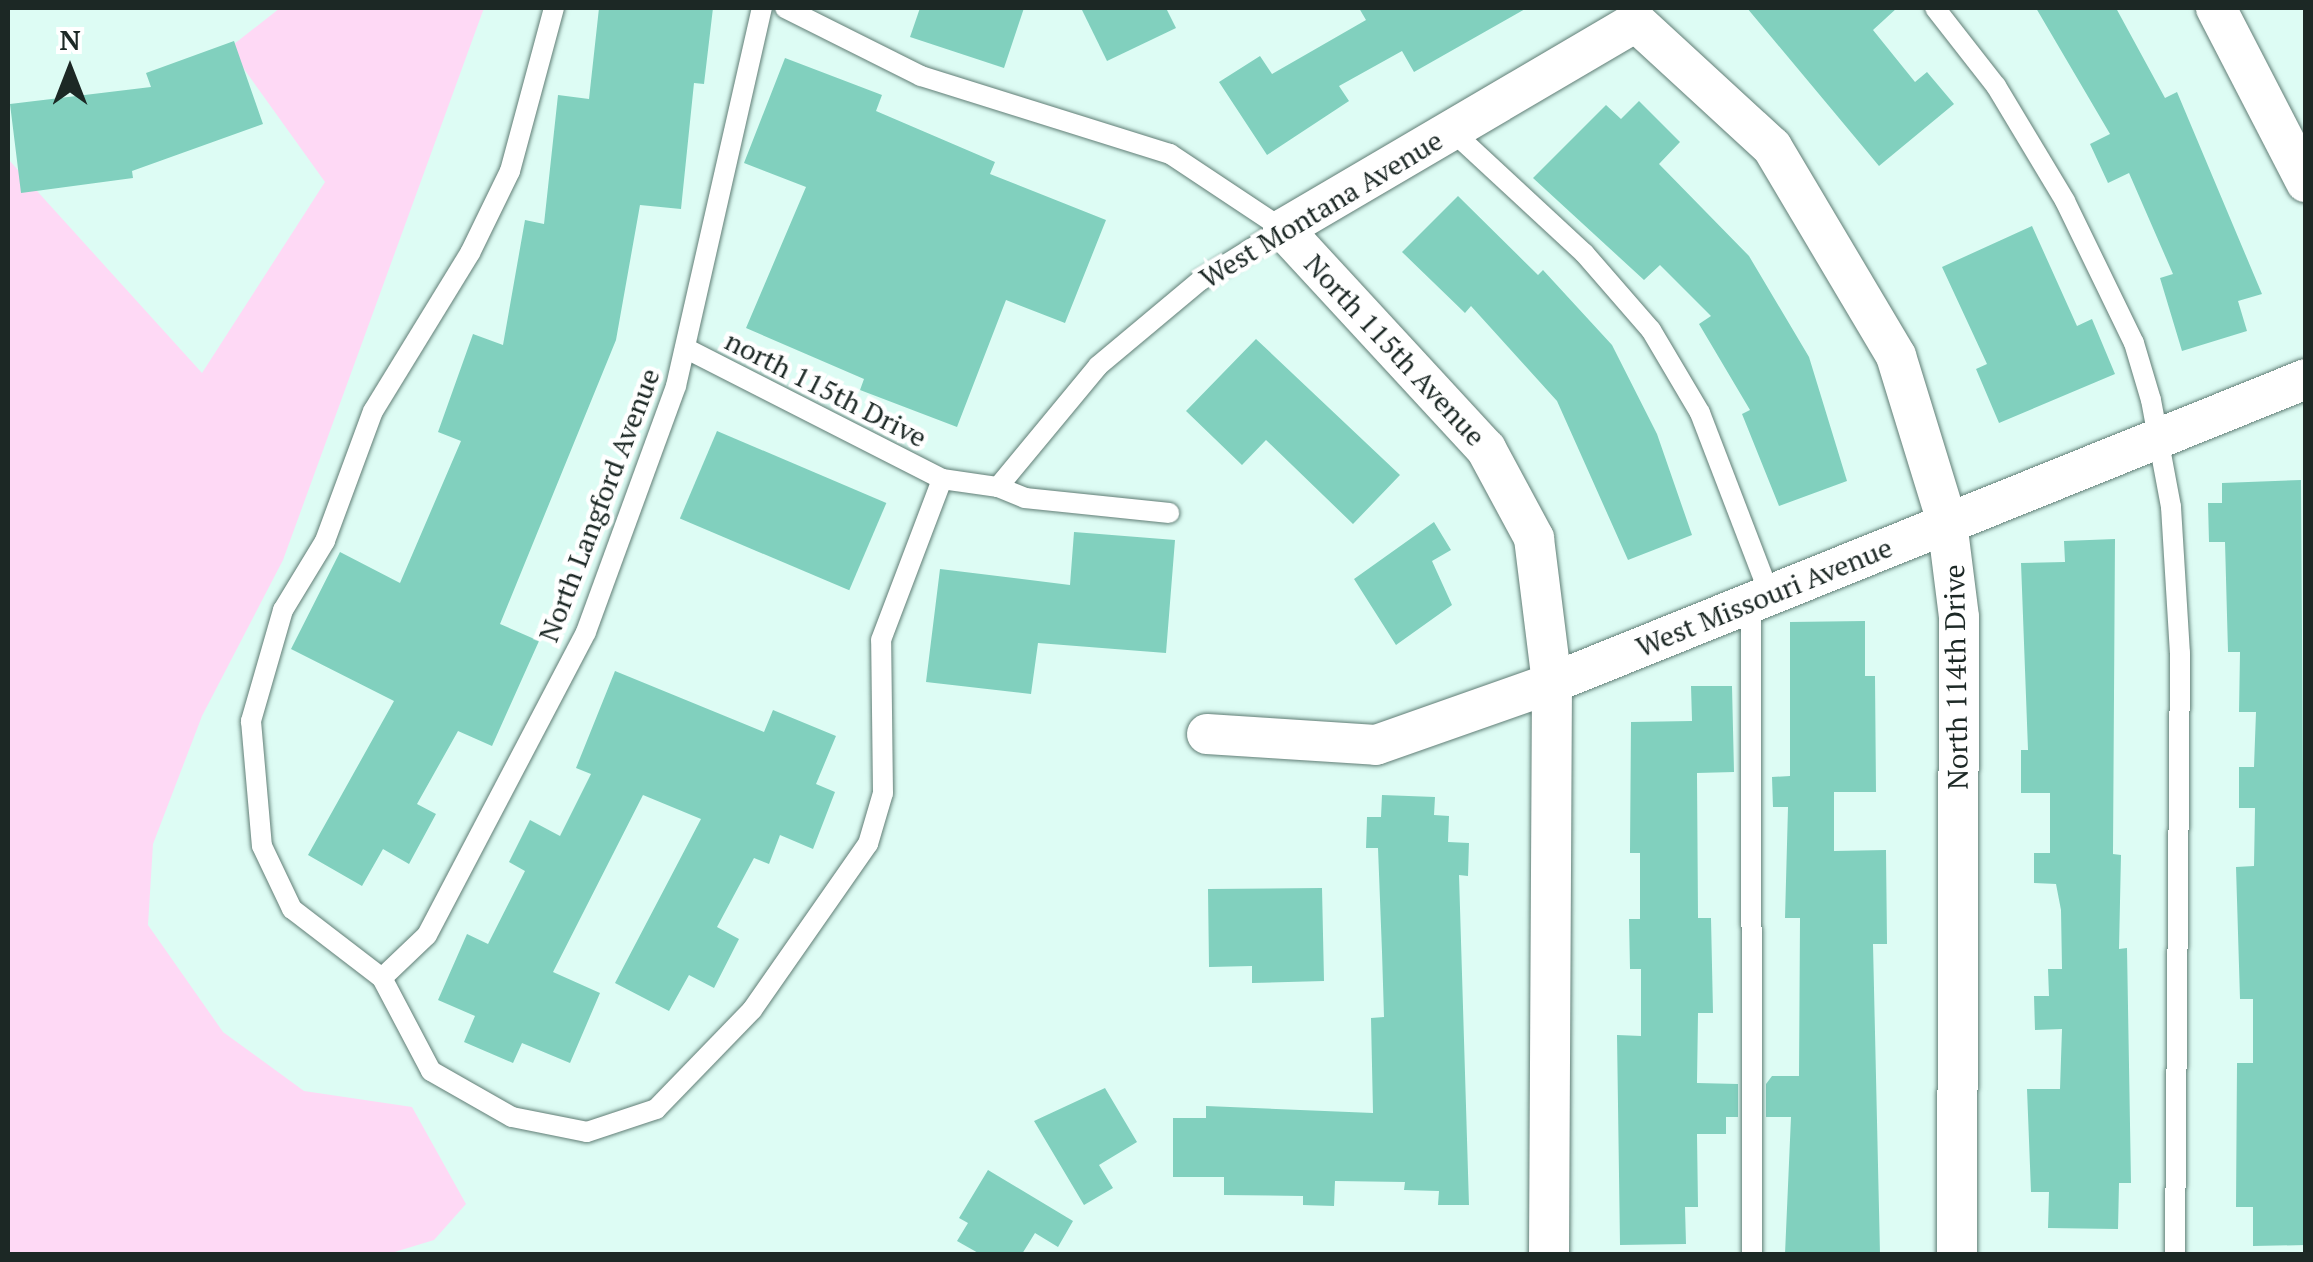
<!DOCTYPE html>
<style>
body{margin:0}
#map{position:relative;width:2313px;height:1262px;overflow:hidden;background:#ddfcf4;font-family:"PT Serif",serif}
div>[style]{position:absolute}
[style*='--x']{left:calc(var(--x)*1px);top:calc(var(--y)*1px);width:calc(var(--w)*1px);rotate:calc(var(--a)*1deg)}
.green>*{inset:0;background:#fed9f5}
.building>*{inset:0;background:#81d0be;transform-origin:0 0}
.roads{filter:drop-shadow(0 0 2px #617e76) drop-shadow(0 0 2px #617e76)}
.service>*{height:20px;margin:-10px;padding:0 10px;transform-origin:10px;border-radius:10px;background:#fff}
.minor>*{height:40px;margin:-20px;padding:0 20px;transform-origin:20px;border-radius:20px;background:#fff}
span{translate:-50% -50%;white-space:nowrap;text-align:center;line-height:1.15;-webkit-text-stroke:9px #fff;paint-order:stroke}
.street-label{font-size:28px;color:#1c2825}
.frame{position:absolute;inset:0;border:10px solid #1c2825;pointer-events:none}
.north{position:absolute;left:20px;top:20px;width:100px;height:100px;-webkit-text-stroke:8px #fff;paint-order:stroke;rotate:0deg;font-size:28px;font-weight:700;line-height:40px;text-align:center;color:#1c2825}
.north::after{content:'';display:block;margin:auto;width:35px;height:45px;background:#1c2825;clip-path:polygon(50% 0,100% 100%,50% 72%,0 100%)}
</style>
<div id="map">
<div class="green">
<div style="clip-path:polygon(280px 8px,484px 8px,283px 560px,202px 716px,153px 844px,148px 925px,223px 1032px,304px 1091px,412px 1107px,466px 1204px,434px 1240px,388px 1254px,8px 1254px,8px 159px,202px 373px,325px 182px,229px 48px)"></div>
</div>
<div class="building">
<div style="clip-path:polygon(599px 8px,713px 8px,704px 84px,694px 83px,681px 209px,640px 205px,616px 340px,500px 624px,539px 641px,492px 746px,458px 731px,417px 804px,436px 814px,409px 864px,383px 849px,362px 886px,308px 855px,394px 701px,291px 649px,340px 552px,400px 583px,461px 441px,438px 432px,473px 334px,503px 345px,525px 220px,544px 224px,558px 95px,589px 99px)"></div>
<div style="clip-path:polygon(920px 8px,1024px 8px,1004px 68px,910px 37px)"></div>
<div style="clip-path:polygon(1081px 8px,1166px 8px,1176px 28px,1107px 61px)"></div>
<div style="clip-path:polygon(1359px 8px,1527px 8px,1414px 72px,1402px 51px,1339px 86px,1349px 101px,1267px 155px,1219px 82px,1260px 56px,1272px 74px,1366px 20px)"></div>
<div style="clip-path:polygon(1747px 8px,1897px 8px,1873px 30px,1915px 82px,1927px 72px,1954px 104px,1879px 166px)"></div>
<div style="clip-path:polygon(2036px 8px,2116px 8px,2165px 98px,2177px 92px,2262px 294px,2238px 301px,2247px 331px,2182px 351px,2160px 278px,2173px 274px,2129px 173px,2108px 183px,2090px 144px,2110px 134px)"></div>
<div style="clip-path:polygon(234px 41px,263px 124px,132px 171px,133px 178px,21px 193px,10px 104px,151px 87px,146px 73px)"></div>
<div style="clip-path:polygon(785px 58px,882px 95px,876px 111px,995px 162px,990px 174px,1106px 220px,1065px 323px,1006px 300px,957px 427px,860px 390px,864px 379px,746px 328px,806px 187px,744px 163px)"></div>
<div style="clip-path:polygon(1639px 101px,1680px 142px,1659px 164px,1749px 256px,1809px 357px,1847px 481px,1779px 506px,1742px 414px,1750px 410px,1699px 324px,1711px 316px,1660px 265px,1644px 280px,1533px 178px,1606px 105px,1621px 119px)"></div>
<div style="clip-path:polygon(1458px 196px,1538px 275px,1543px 270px,1612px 345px,1657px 434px,1692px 535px,1628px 560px,1557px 401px,1471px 306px,1465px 313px,1402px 252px)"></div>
<div style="clip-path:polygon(2032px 226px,2077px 326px,2092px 319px,2115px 374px,1999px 423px,1976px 369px,1987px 364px,1942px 267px)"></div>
<div style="clip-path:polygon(1256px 339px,1400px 475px,1353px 524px,1266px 440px,1242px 465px,1186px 411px)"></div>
<div style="left:717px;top:431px;width:184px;height:95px;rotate:23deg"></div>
<div style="clip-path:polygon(2301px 480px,2306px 1245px,2253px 1246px,2253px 1207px,2236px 1207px,2237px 1063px,2253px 1063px,2253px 999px,2240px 999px,2236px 867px,2254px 866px,2255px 808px,2239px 808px,2239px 767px,2254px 767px,2256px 712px,2239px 712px,2240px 652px,2228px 652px,2225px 542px,2209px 542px,2208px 503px,2222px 503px,2222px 483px)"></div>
<div style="clip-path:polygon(1434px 522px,1451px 550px,1432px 561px,1452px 605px,1396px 645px,1354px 579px)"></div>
<div style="clip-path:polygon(1074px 532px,1175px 540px,1166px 653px,1038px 643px,1031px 694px,926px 682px,940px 569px,1070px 585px)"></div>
<div style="clip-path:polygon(2115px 539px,2113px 854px,2121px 855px,2119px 949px,2127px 948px,2131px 1183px,2119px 1183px,2118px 1229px,2048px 1228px,2049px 1192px,2031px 1192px,2027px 1089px,2060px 1089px,2062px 1029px,2035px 1030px,2034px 996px,2049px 996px,2048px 969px,2062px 969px,2061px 910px,2056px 884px,2034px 883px,2034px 853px,2050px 853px,2050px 793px,2021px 793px,2021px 750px,2028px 750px,2021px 563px,2065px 562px,2064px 541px)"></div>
<div style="clip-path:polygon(1865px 621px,1865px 676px,1875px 676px,1876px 792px,1834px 792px,1834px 851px,1886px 850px,1887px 944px,1873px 944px,1880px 1254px,1785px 1254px,1791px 1117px,1766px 1117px,1766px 1084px,1772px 1076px,1799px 1076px,1800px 918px,1785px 918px,1788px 807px,1773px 807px,1772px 777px,1790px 776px,1790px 622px)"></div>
<div style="clip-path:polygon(615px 671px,764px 732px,773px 710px,836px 736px,816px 784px,835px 792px,813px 849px,780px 835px,769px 864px,754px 858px,717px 927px,739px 939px,714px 988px,689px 975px,669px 1011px,615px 983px,701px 819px,643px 795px,553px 972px,600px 993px,570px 1063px,522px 1043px,513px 1063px,464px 1042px,475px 1016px,438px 1000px,467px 934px,488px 944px,525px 871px,509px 862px,530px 820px,560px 836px,591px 774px,576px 768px)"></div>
<div style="clip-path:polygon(1691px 686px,1732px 686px,1734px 772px,1697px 773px,1698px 918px,1711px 918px,1713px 1013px,1698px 1013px,1697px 1083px,1738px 1084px,1738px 1117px,1726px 1117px,1726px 1134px,1697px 1134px,1698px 1207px,1685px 1207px,1686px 1244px,1620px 1245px,1617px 1035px,1641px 1036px,1641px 969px,1630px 969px,1629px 919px,1640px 919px,1640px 853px,1630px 853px,1631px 722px,1692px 721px)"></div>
<div style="clip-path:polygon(1382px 795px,1435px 797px,1434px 815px,1449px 816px,1448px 842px,1469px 843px,1468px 876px,1459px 875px,1469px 1205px,1438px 1205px,1439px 1191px,1404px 1190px,1405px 1182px,1335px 1181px,1334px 1206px,1303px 1205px,1303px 1196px,1224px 1195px,1224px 1177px,1173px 1177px,1173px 1118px,1206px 1118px,1206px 1106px,1373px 1113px,1371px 1018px,1384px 1017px,1382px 952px,1378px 848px,1366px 848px,1367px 817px,1381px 817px)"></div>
<div style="clip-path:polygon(1322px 888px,1324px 981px,1252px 983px,1252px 966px,1209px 967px,1208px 889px)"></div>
<div style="clip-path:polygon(1105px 1088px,1137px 1142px,1099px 1165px,1113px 1188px,1084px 1205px,1034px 1121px)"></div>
<div style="clip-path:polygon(988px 1170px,1073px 1221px,1058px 1247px,1035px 1233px,1022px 1254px,980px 1254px,957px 1241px,968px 1223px,959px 1218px)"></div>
</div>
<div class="roads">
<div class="service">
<div style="--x:554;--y:8;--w:169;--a:105.1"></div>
<div style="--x:510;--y:171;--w:91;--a:116"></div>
<div style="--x:470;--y:253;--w:185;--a:121.5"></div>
<div style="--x:373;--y:411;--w:139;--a:110.3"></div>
<div style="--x:325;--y:541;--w:81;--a:121.3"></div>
<div style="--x:283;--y:610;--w:116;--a:106.1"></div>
<div style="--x:251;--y:721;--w:125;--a:85"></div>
<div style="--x:262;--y:846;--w:70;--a:64.5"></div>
<div style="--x:292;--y:909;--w:113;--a:37.5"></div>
<div style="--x:382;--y:978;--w:105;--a:62.2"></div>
<div style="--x:431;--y:1071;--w:93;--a:29.6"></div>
<div style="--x:512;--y:1117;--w:76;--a:11.3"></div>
<div style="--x:587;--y:1132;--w:73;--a:-18.4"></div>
<div style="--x:656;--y:1109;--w:138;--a:-45.9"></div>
<div style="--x:752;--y:1010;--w:203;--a:-55.1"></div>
<div style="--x:868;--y:844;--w:53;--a:-73.6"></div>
<div style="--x:883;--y:793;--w:153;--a:-90.7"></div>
<div style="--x:881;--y:640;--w:172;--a:-69.2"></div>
<div style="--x:1935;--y:8;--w:99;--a:52"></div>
<div style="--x:1996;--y:86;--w:134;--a:59"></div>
<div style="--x:2065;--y:201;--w:158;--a:64.1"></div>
<div style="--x:2134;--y:343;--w:59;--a:73.4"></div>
<div style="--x:2151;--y:400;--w:109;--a:79.4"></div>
<div style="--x:2171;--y:507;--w:146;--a:86.5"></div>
<div style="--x:2180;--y:653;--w:601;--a:90.48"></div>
<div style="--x:1451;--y:130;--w:181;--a:42.8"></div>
<div style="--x:1584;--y:253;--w:102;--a:49"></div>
<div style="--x:1651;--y:330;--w:96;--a:59.4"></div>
<div style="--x:1700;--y:413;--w:195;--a:69"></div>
<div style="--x:685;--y:348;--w:288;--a:27"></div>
<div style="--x:942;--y:479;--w:57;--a:8.1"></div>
<div style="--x:998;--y:487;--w:157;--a:-50.4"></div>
<div style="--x:1098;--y:366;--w:134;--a:-39.9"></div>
<div style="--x:1201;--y:280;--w:97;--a:-31.9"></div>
<div style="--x:1283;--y:229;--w:136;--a:-146.4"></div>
<div style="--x:1170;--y:154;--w:261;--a:-162.6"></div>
<div style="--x:921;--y:76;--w:152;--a:-153.4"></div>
<div style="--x:998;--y:487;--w:29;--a:22"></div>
<div style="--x:1025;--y:498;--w:145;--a:5.9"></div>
<div style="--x:1751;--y:602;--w:652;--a:89.91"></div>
<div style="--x:382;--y:978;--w:62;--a:-43.7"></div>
<div style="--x:427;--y:935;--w:342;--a:-62.3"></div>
<div style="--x:586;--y:632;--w:262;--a:-69.9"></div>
<div style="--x:676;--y:386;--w:388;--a:-77.2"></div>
</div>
<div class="minor">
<div style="--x:2216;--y:8;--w:196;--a:62.7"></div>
<div style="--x:1207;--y:734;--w:169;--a:3.7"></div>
<div style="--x:1376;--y:745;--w:187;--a:-19.4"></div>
<div style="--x:1552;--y:683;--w:813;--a:-21.96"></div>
<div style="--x:1549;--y:1254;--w:571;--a:-89.7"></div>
<div style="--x:1552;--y:683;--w:146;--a:-97.1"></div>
<div style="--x:1534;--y:538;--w:101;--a:-118.3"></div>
<div style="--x:1486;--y:449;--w:299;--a:-132.7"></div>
<div style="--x:1283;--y:229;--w:409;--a:-30.4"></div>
<div style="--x:1636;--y:22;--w:185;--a:42.6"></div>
<div style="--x:1772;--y:147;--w:243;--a:59.3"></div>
<div style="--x:1896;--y:356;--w:174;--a:72.9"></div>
<div style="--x:1947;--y:522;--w:96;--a:82.8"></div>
<div style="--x:1959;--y:617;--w:637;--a:90.18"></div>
</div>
</div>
<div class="street-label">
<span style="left:1321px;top:209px;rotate:-31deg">West Montana Avenue</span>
<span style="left:1395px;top:350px;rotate:47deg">North 115th Avenue</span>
<span style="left:826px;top:389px;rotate:27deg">north 115th Drive</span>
<span style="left:599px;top:505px;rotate:-69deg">North Langford Avenue</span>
<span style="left:1764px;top:597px;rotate:-22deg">West Missouri Avenue</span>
<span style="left:1956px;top:677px;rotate:-91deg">North 114th Drive</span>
</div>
<div class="frame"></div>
<div class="north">N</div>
</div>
